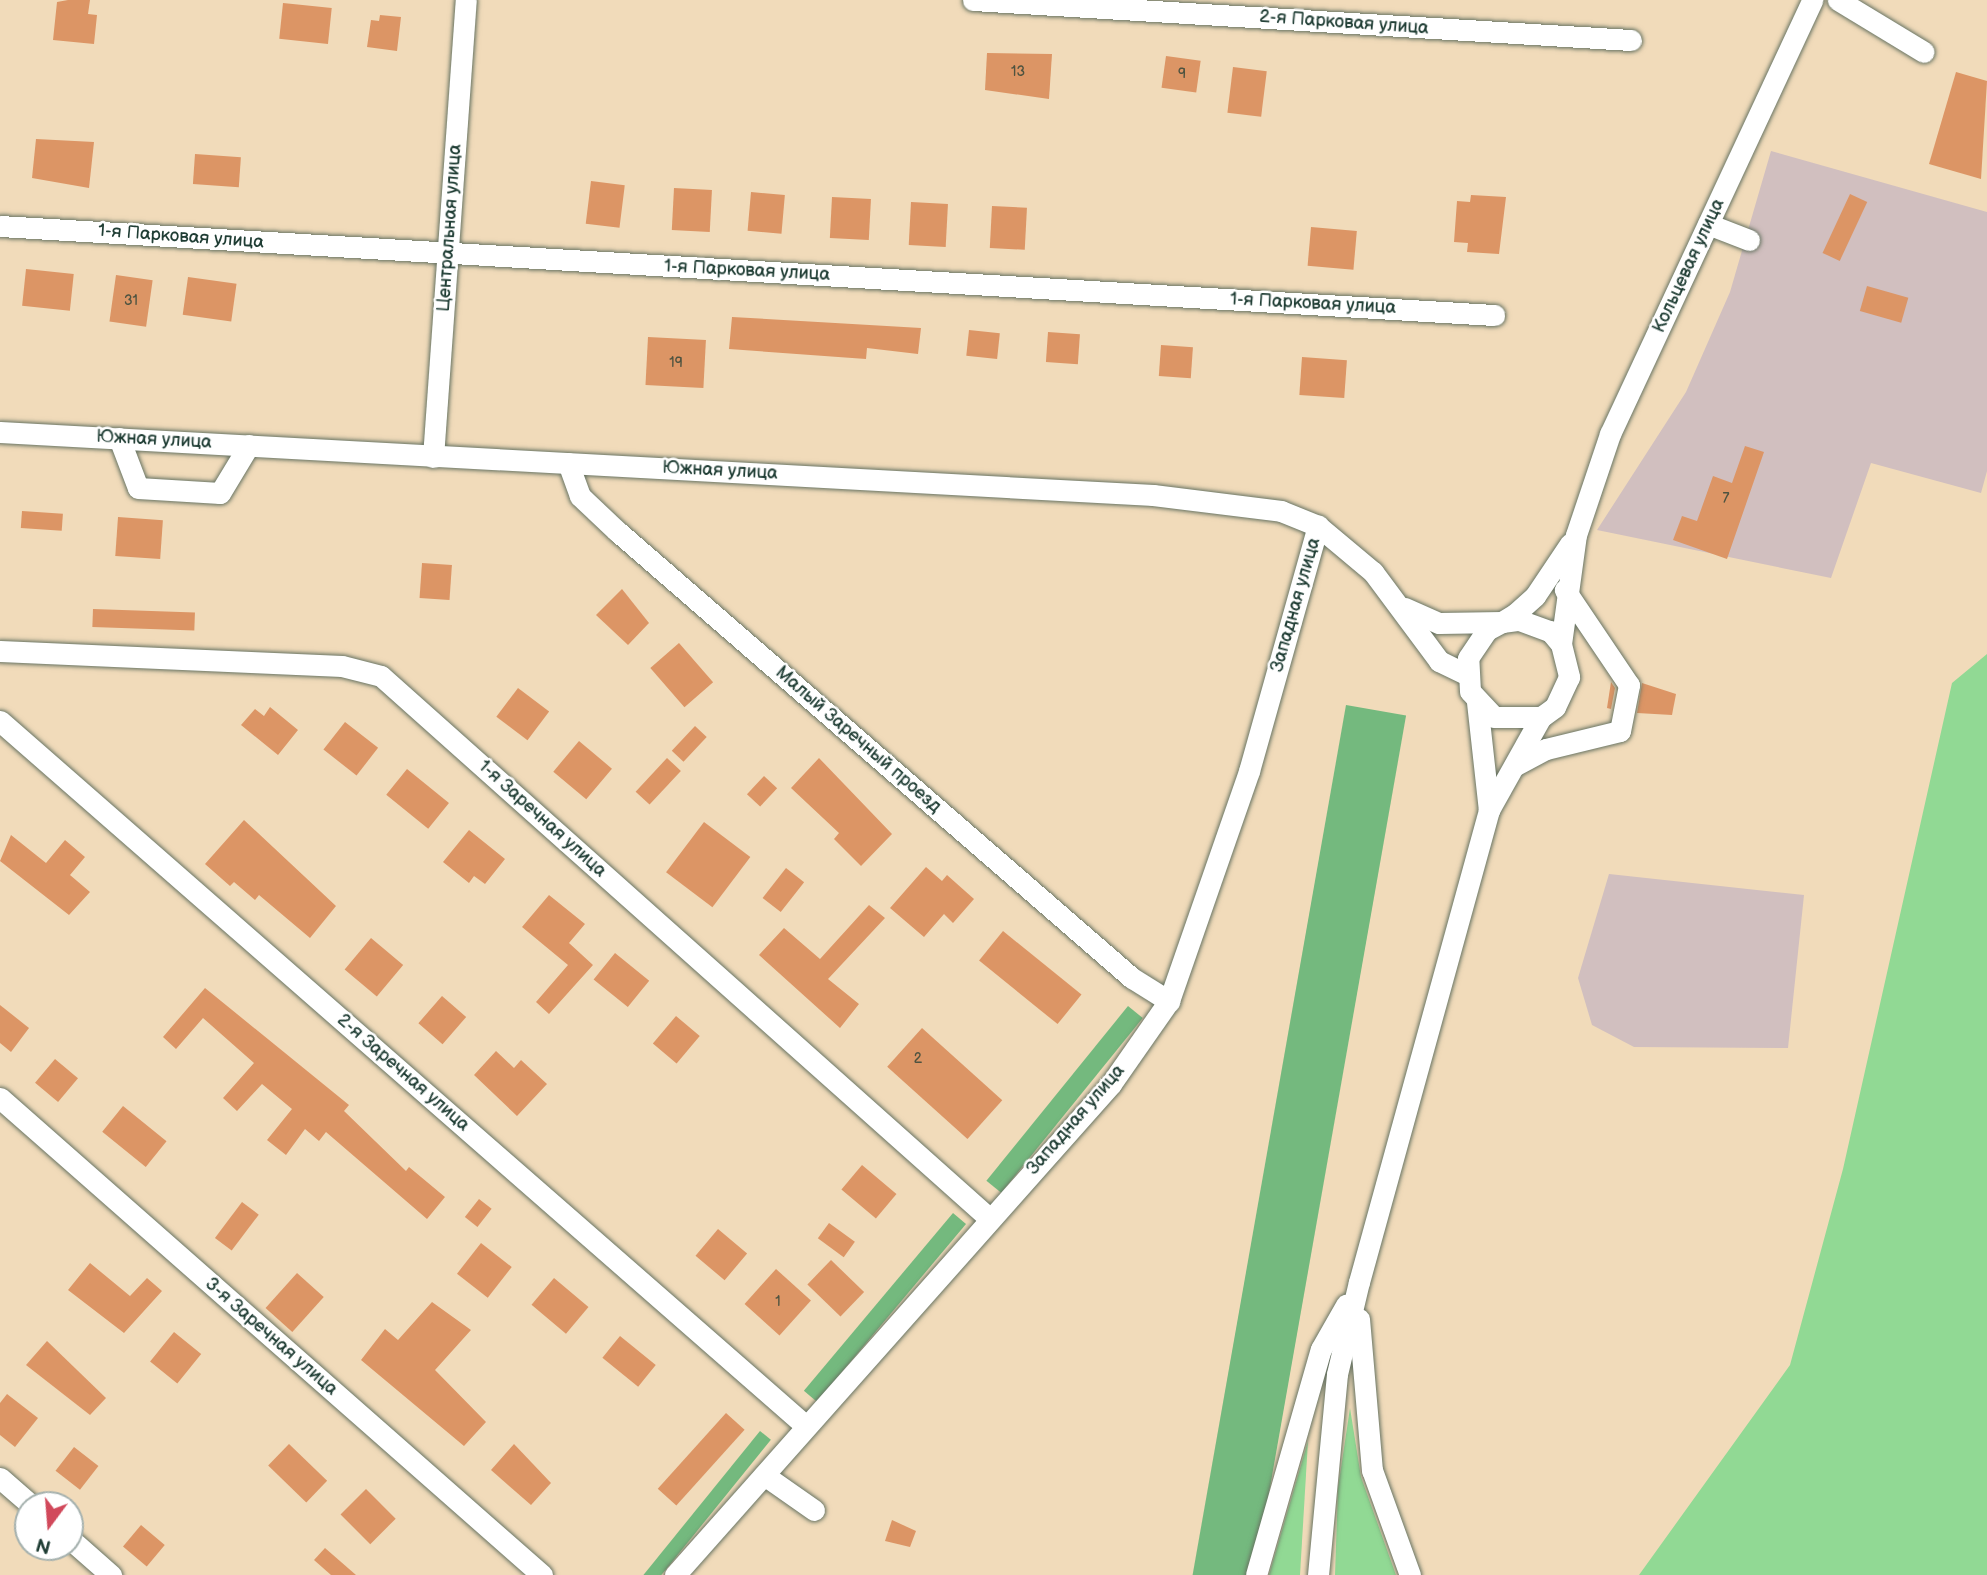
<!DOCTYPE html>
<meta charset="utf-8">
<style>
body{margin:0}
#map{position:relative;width:1987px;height:1575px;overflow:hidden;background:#f1dbba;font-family:"Balsamiq Sans",sans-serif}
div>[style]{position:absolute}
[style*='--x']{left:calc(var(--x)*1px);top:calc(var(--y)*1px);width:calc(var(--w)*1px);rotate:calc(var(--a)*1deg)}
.industrial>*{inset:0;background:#d1bfbf}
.green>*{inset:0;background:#91d994}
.forest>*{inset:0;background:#74b97e;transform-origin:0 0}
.building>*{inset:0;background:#dc9565;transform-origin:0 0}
.roads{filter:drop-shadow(0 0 2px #687463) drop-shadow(0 0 2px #687463)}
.minor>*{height:21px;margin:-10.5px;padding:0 10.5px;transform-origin:10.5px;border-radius:10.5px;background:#fff}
span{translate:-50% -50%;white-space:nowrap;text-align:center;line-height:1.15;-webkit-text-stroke:5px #fff;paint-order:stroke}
.number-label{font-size:14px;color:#4e5340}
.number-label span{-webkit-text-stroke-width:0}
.street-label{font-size:18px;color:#1f3d34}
.north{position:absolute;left:14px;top:1491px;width:70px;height:70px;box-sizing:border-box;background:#fff;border:2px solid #a5b1ae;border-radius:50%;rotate:196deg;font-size:19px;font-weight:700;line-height:28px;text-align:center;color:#1f3d34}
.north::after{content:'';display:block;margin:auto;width:24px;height:32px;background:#d1495b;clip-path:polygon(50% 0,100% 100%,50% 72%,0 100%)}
</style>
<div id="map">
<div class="industrial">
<div style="clip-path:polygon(1771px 151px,1987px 212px,1987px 471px,1981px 493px,1871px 463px,1831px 578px,1597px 530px,1686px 392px,1730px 292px)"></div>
<div style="clip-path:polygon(1609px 874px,1804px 895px,1788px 1048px,1634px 1047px,1592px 1025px,1578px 978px)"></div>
</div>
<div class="green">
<div style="clip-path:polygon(1987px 654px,1987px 1575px,1639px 1575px,1790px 1365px,1843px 1169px,1952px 683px)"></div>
<div style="clip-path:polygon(1350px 1408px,1361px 1477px,1396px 1575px,1335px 1575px,1338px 1488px)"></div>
<div style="clip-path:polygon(1308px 1441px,1300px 1575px,1269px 1575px)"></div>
</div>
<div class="forest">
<div style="left:1346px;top:705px;width:61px;height:917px;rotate:10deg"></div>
<div style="left:1128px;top:1006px;width:19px;height:225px;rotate:39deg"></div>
<div style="left:953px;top:1213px;width:17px;height:232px;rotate:40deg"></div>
<div style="left:760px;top:1431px;width:14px;height:191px;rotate:39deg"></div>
</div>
<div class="building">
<div style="clip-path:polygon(68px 0,90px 0,88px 14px,97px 15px,94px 44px,53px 40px,57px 2px)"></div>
<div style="left:283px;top:3px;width:49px;height:36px;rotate:6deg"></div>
<div style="clip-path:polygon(380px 15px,401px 17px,397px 51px,367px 47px,371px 20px,379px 21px)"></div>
<div style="clip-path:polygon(987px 53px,1052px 54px,1049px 99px,985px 90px)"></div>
<div style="left:1166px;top:56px;width:35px;height:32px;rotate:8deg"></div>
<div style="left:1233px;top:67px;width:34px;height:46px;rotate:7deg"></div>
<div style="clip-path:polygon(1956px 72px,1987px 81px,1981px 179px,1929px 164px)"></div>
<div style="clip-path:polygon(36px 139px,94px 142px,89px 188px,32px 178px)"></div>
<div style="left:195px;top:154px;width:46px;height:30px;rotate:4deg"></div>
<div style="left:591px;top:181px;width:34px;height:43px;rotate:7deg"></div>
<div style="left:674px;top:188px;width:38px;height:42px;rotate:3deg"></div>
<div style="left:751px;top:192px;width:34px;height:39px;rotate:5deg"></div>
<div style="left:1850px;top:194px;width:19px;height:65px;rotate:25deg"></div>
<div style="clip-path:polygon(1471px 195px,1506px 197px,1499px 254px,1467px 252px,1468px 243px,1454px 242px,1457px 201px,1470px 202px)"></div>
<div style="left:832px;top:197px;width:39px;height:41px;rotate:3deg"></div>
<div style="left:911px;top:202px;width:37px;height:43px;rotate:3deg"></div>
<div style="left:992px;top:206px;width:35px;height:42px;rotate:3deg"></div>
<div style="left:1311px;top:227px;width:46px;height:39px;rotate:5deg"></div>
<div style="left:26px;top:269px;width:48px;height:37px;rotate:6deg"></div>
<div style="left:116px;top:275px;width:37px;height:47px;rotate:8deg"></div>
<div style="left:188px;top:277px;width:49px;height:38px;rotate:8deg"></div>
<div style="left:1867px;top:286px;width:43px;height:26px;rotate:16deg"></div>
<div style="clip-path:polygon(732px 317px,921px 328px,918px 354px,867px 348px,866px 359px,729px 349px)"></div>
<div style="left:969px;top:330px;width:31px;height:26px;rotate:6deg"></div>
<div style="left:1048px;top:332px;width:32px;height:30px;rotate:4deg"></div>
<div style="left:648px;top:337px;width:58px;height:48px;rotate:3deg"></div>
<div style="left:1161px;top:345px;width:32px;height:31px;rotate:4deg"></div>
<div style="left:1302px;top:357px;width:45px;height:38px;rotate:4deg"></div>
<div style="clip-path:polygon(1745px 446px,1764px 452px,1727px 559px,1673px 540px,1682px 516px,1697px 521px,1713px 476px,1732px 483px)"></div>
<div style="left:22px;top:511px;width:41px;height:17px;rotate:4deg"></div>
<div style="left:118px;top:517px;width:45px;height:39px;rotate:4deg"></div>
<div style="left:422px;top:563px;width:30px;height:35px;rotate:4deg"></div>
<div style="clip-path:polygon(622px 589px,649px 623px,628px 645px,596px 615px)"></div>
<div style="left:93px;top:609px;width:102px;height:18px;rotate:2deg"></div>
<div style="left:679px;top:643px;width:52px;height:38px;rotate:49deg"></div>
<div style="clip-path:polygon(1611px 682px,1615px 688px,1611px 709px,1607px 708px)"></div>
<div style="clip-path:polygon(1642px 683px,1676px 694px,1672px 715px,1637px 713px)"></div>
<div style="left:518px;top:688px;width:39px;height:36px;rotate:37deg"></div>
<div style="clip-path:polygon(270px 707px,298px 730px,278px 755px,241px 725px,255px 709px,264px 716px)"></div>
<div style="left:345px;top:722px;width:42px;height:35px;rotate:38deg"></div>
<div style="left:695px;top:726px;width:16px;height:34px;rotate:43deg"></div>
<div style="left:579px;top:741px;width:43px;height:40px;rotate:40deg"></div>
<div style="left:667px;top:758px;width:19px;height:46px;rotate:43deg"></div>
<div style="clip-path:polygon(819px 758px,892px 834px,861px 866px,834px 839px,839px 833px,791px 788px)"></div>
<div style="left:407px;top:769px;width:54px;height:33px;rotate:39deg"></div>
<div style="left:764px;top:776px;width:18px;height:25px;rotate:43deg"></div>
<div style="clip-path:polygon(244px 820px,336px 906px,310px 938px,259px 895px,255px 900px,234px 882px,230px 886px,205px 864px)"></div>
<div style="left:704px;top:822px;width:58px;height:63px;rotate:37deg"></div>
<div style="clip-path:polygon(469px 830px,505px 859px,485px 884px,474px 876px,469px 883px,443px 862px)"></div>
<div style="clip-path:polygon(11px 835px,46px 863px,65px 840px,85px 857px,70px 875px,90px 892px,69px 915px,0 861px)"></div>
<div style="clip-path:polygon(926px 867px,942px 881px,947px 875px,974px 899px,953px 923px,944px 914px,924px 937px,890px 908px)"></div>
<div style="left:786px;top:868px;width:23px;height:38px;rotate:38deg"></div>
<div style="clip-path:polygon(549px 895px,585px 924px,569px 943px,593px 965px,549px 1014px,536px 1002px,568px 965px,522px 927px)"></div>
<div style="clip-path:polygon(869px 905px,885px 918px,828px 979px,859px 1004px,840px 1028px,759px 955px,784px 928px,820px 959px)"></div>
<div style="left:1003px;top:931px;width:101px;height:38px;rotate:39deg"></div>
<div style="left:371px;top:938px;width:42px;height:41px;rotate:40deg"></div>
<div style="left:615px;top:953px;width:44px;height:34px;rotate:39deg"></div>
<div style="clip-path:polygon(205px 988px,349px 1105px,344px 1111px,406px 1171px,409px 1167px,445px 1197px,427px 1219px,326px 1132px,319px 1141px,305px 1129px,286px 1155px,267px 1140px,292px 1109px,262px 1084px,237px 1111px,223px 1098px,254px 1063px,203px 1018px,176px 1049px,163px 1037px)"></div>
<div style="left:442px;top:996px;width:32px;height:36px;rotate:41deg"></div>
<div style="clip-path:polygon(0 1005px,29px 1028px,11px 1052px,0 1043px)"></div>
<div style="left:676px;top:1016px;width:31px;height:36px;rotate:40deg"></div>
<div style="left:922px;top:1028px;width:108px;height:52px;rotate:42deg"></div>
<div style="clip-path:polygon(496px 1051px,514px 1068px,521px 1060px,547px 1084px,517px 1116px,474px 1075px)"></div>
<div style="left:55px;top:1059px;width:30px;height:31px;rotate:40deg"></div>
<div style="left:123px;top:1106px;width:56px;height:33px;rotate:39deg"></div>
<div style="left:862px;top:1165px;width:45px;height:32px;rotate:40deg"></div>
<div style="left:479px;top:1199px;width:16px;height:23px;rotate:38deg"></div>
<div style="left:242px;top:1202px;width:21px;height:45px;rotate:37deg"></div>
<div style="left:829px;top:1223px;width:32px;height:19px;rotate:36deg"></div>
<div style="left:718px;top:1229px;width:38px;height:35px;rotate:40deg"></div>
<div style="left:481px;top:1243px;width:39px;height:39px;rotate:38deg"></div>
<div style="left:831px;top:1260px;width:46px;height:34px;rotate:44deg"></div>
<div style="clip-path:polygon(90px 1263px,130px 1296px,147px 1278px,162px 1291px,124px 1333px,68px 1290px)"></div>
<div style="left:776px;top:1269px;width:47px;height:47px;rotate:42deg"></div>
<div style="left:297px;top:1273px;width:36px;height:47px;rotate:42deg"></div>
<div style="left:554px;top:1278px;width:45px;height:35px;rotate:40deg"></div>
<div style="clip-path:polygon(432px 1302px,471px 1330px,435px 1370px,486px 1422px,464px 1446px,361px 1360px,385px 1329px,398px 1340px)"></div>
<div style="left:174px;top:1332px;width:35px;height:38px;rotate:39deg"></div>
<div style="left:620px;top:1336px;width:46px;height:28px;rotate:39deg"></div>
<div style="clip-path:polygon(47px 1341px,106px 1398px,90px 1415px,26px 1365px)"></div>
<div style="clip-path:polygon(7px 1394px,38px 1418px,15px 1447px,0 1435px,0 1403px)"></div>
<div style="left:726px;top:1413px;width:25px;height:102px;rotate:42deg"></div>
<div style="left:289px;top:1444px;width:53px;height:30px;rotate:44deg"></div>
<div style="clip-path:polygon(514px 1444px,551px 1483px,531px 1505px,491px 1470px)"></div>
<div style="left:74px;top:1447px;width:31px;height:30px;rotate:38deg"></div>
<div style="left:366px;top:1489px;width:42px;height:36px;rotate:45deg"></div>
<div style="clip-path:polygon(892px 1520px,916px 1531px,910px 1547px,885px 1541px)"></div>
<div style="left:141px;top:1525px;width:31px;height:28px;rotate:40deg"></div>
<div style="clip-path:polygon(325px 1548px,356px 1575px,331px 1575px,314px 1560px)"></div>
</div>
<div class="roads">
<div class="minor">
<div style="--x:973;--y:0;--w:659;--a:3.48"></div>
<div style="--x:1838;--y:0;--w:100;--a:31.2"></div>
<div style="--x:1708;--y:224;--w:44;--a:21.3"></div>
<div style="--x:0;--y:226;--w:1497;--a:3.41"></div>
<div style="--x:0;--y:432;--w:1155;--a:3.13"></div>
<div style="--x:1153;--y:495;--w:129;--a:7.1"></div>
<div style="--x:1281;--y:511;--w:40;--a:22"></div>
<div style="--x:1318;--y:526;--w:72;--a:39.9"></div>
<div style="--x:1373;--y:572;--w:111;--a:53.4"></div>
<div style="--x:1439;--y:661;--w:30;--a:26"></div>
<div style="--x:119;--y:438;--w:53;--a:69.2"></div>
<div style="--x:138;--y:488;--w:82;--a:3.5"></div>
<div style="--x:220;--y:493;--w:56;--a:-58.9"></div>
<div style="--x:433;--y:457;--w:458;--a:-85.9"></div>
<div style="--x:568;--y:463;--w:35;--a:70"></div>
<div style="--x:580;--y:496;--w:51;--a:43.4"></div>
<div style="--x:617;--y:531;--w:682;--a:40.96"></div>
<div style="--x:1132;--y:978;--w:44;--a:31.9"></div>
<div style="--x:1405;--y:608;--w:37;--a:24"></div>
<div style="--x:1439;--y:623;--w:63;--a:-0.9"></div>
<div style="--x:1502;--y:622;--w:17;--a:-7"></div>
<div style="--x:1519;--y:620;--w:33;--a:20"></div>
<div style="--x:1550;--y:631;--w:17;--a:50"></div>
<div style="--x:1561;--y:644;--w:34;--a:76"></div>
<div style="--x:1569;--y:677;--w:33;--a:115"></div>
<div style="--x:1555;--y:707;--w:17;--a:144"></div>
<div style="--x:1541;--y:717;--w:47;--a:180"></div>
<div style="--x:1494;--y:717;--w:35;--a:-133"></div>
<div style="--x:1470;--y:691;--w:33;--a:-93"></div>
<div style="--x:1468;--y:658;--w:34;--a:-56"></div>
<div style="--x:1487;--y:630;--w:17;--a:-28"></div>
<div style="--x:1502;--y:622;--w:15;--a:-32"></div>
<div style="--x:1515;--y:614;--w:27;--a:-42"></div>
<div style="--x:1535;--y:596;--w:63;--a:-56.1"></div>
<div style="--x:1561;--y:644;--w:110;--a:-82.2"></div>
<div style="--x:1576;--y:535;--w:107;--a:-71.4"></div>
<div style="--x:1610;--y:434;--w:479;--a:-65"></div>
<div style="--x:0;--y:651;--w:342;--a:2.5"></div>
<div style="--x:342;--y:666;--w:40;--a:14.4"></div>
<div style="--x:381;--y:676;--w:815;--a:41.72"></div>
<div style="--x:1477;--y:702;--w:109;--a:83.7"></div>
<div style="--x:0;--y:721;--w:1071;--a:41.18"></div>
<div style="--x:1514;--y:766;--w:36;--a:-28"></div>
<div style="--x:1546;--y:749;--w:76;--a:-13.7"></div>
<div style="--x:1620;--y:731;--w:47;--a:-78.9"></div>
<div style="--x:1629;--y:685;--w:115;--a:-124"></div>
<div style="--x:0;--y:1098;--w:722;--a:41.35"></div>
<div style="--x:1359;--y:1319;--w:152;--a:85.1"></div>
<div style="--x:1372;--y:1470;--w:112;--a:70.1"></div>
<div style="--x:764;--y:1475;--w:61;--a:35"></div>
<div style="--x:0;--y:1478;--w:41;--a:41.1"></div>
<div style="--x:70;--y:1539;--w:55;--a:41.3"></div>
<div style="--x:675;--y:1575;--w:657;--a:-48.4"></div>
<div style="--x:1111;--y:1084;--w:101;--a:-55.1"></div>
<div style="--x:1169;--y:1001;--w:244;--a:-70.8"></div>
<div style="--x:1249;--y:771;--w:255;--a:-74.3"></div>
<div style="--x:1256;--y:1575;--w:235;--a:-74"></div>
<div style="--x:1321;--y:1349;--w:51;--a:-60.4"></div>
<div style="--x:1318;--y:1575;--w:202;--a:-84.6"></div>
<div style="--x:1337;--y:1374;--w:95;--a:-76.6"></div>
<div style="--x:1359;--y:1282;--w:490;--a:-74.6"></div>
<div style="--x:1489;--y:810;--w:107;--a:-60.8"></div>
</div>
</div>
<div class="number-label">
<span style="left:1018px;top:72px">13</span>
<span style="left:1182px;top:74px">9</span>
<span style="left:131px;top:301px">31</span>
<span style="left:676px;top:363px">19</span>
<span style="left:1726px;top:499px">7</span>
<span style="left:918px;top:1059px">2</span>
<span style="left:778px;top:1302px">1</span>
</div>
<div class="street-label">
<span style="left:1344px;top:23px;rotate:4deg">2-я Парковая улица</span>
<span style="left:450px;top:228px;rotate:-86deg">Центральная улица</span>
<span style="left:181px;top:237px;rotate:4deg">1-я Парковая улица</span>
<span style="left:1689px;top:266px;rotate:-65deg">Кольцевая улица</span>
<span style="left:747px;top:271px;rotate:3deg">1-я Парковая улица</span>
<span style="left:1313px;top:304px;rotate:3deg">1-я Парковая улица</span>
<span style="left:154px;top:440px;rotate:3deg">Южная улица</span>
<span style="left:720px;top:471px;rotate:3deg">Южная улица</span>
<span style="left:1296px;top:605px;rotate:-74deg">Западная улица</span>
<span style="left:858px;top:740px;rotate:41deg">Малый Заречный проезд</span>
<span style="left:542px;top:819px;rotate:42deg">1-я Заречная улица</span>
<span style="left:403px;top:1073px;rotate:41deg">2-я Заречная улица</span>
<span style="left:1076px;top:1120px;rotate:-49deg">Западная улица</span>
<span style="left:271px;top:1337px;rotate:41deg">3-я Заречная улица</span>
</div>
<div class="north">N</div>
</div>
